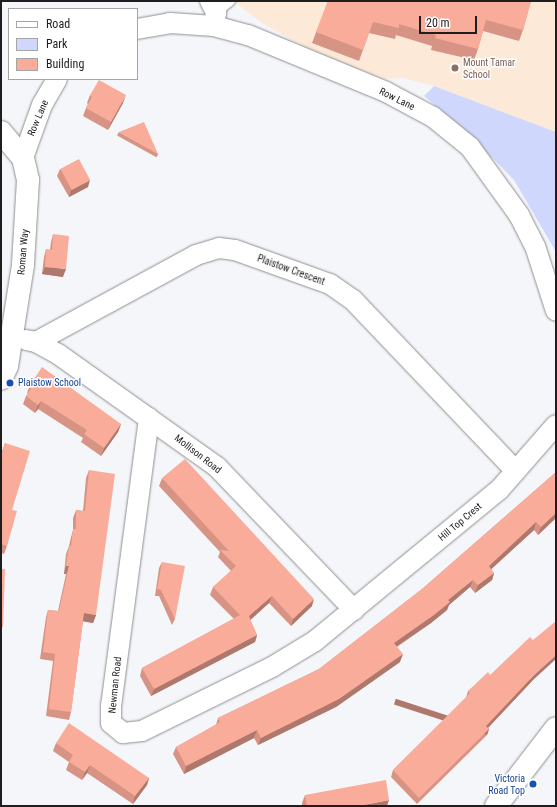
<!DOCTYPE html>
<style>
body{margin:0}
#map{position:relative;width:557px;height:807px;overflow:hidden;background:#f5f6fa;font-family:"Roboto Condensed",sans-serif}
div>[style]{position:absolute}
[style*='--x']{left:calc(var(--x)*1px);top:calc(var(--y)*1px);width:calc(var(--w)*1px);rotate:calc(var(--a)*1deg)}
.education>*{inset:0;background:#fce9d8}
.green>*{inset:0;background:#cfd8fc}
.roads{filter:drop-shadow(0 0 1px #8d8e91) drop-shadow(0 0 1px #8d8e91)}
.lane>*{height:10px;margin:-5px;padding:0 5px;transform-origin:5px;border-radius:5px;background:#fff}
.street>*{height:20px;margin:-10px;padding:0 10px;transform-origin:10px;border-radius:10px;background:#fff}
.secondary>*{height:22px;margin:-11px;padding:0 11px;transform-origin:11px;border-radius:11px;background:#fff}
.wall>*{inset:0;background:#d79485;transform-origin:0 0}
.shaded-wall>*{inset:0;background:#af786c;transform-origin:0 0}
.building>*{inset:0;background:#faac9b;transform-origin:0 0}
.dots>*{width:11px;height:11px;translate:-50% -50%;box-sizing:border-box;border:2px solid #fff;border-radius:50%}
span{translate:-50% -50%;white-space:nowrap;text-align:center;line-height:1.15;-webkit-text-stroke:3px #fff;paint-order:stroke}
.education-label{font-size:10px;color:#785e54}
.left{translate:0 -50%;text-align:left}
.street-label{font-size:10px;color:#1e1e1f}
.transit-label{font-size:10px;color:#164399}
.right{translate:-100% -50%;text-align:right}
.frame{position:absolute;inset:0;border:2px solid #1e1e1f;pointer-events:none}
.legend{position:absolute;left:8px;top:8px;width:130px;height:72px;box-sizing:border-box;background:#fff;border:1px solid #a5a5a5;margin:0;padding:5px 7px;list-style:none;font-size:12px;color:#1e1e1f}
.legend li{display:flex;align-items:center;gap:8px;height:20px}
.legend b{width:20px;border:1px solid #a5a5a5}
.scale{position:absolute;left:419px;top:16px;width:58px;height:18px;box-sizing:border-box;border:2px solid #1e1e1f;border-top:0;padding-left:5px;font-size:12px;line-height:14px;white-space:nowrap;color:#1e1e1f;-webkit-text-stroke:3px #fff;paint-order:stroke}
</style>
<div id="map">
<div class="education">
<div style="clip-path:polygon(233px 1px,556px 1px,556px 132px,434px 86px,403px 78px,386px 79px,324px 58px,262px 23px)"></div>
</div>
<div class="green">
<div style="clip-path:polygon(434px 86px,556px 132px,556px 252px,514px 180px,464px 129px,424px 96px)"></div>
</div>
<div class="roads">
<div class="lane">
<div style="--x:216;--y:12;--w:18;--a:-38"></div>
</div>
<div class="street">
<div style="--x:210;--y:1;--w:13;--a:61"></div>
<div style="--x:216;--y:12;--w:14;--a:98"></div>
<div style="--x:137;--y:29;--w:34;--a:-10"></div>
<div style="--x:170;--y:23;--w:44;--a:3.9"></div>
<div style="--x:214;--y:26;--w:35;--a:15"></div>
<div style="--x:248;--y:35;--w:149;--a:22.4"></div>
<div style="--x:386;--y:92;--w:53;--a:28"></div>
<div style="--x:433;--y:117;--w:48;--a:39"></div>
<div style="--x:470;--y:147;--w:84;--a:54.2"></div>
<div style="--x:519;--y:215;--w:35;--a:63"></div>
<div style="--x:535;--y:246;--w:68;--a:72.1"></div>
<div style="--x:23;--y:158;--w:56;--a:-70.3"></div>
<div style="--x:42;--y:105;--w:30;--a:-60"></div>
<div style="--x:26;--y:340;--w:10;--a:11"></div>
<div style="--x:36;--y:342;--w:25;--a:29"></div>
<div style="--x:58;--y:354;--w:195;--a:35.4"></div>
<div style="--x:217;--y:467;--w:198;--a:46.2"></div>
<div style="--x:36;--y:342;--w:182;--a:-28.5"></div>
<div style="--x:196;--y:255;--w:24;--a:-17"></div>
<div style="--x:219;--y:248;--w:16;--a:7"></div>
<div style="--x:235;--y:250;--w:101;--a:19.7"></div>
<div style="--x:330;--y:284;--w:28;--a:35"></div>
<div style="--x:353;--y:300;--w:236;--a:46.4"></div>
<div style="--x:149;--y:418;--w:290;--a:97.5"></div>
<div style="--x:111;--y:705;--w:18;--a:90"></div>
<div style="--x:111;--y:723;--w:16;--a:40"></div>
<div style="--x:123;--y:733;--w:19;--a:-6"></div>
<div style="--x:142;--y:731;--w:145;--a:-26.2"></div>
<div style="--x:272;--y:667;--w:50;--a:-31.2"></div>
<div style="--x:315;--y:641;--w:238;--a:-39.4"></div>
<div style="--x:499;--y:490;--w:86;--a:-48.8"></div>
</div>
<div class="secondary">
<div style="--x:1;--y:132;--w:34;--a:50"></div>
<div style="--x:23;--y:158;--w:23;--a:77"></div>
<div style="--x:28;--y:180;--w:85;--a:93.4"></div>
<div style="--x:23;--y:265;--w:102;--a:99"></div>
<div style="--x:7;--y:366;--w:14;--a:115"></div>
<div style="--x:496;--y:806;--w:98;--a:-52.4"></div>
</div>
</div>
<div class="wall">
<div style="clip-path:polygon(328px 1px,531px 1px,523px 30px,519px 41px,483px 31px,478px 49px,474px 60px,431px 50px,432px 46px,396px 35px,395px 39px,369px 33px,359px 61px,312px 43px)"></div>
<div style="clip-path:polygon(90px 95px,123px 103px,108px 130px,83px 116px,86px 108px,88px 104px,87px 103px)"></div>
<div style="left:119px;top:132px;width:45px;height:4px;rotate:29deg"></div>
<div style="clip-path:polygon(60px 169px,88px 187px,69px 197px,57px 176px)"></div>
<div style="clip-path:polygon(53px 234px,63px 277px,42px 274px,44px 257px,46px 249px,50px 250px,51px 242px)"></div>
<div style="clip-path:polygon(30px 385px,121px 424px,118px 432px,101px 456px,81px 442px,83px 438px,38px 409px,35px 413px,23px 404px,26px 396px,28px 394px,27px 393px)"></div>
<div style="clip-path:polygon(5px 443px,12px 510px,7px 546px,4px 554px,1px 553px,1px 454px)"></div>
<div style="clip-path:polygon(89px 470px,96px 615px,93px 623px,83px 621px,71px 712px,69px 720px,46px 716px,53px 661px,40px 659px,46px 617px,48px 610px,58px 611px,66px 574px,64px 574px,66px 554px,69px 546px,71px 537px,73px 530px,73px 518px,76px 510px,83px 511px,86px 478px)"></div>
<div style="clip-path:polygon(556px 472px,556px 518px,538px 535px,534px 530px,491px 569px,494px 573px,492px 580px,475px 593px,470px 587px,449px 605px,447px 610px,431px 623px,397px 647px,400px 662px,336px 707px,258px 745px,254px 738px,184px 774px,173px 754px,176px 747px,216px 725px,218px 718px,319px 669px,422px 589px)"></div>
<div style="clip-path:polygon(162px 478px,312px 606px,291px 626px,269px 603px,250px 620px,257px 635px,255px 642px,151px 696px,140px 676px,142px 668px,234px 619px,210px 595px,213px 587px,231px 571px,218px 557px,220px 552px,159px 486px)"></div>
<div style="clip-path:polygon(162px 562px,175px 619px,172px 625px,159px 596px,155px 596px,159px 568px)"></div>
<div style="clip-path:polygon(490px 675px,533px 680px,488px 728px,489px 729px,487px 735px,417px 804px,391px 777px,393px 770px,466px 698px,468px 691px)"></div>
<div style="clip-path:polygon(56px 743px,149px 778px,147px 785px,133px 804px,87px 773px,82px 780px,66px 770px,69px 762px,53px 751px)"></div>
<div style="clip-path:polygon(305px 795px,387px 806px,302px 806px,302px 803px)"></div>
</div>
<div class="shaded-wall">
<div style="clip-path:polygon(126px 95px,123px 103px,108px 130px,111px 122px)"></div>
<div style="clip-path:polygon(90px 180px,88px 187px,69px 197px,71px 190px)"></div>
<div style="clip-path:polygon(45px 267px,66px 269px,63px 277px,42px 274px)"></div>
<div style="clip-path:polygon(41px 401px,38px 409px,35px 413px,38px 405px)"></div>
<div style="clip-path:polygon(121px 424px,118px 432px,101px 456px,104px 448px)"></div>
<div style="clip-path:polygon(556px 513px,556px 518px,538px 535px,541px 527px)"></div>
<div style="clip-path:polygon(536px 522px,534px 530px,486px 574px,489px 566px)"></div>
<div style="clip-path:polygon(66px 566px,69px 566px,66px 574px,64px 574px)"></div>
<div style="clip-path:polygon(494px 573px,492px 580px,475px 593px,478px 585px)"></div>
<div style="clip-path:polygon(473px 580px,470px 587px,449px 605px,447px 610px,431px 623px,391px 650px,394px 643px)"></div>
<div style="clip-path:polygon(272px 596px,269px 603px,246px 624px,249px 616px)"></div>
<div style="clip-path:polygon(314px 599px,312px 606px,291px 626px,293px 619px)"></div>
<div style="clip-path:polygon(84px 613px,96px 615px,93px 623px,81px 621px)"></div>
<div style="clip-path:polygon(257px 635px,255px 642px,151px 696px,154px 689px)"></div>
<div style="clip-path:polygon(403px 654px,400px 662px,336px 707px,258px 745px,261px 738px)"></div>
<div style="clip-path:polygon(556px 655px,556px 659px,533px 680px,484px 732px,486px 726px,535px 674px)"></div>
<div style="left:489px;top:729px;width:6px;height:98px;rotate:108deg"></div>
<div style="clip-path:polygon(257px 730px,254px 738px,184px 774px,186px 766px)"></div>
<div style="clip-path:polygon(90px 765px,87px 773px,82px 780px,85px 772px)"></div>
<div style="clip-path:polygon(149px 778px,147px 785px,133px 804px,135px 796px)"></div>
<div style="clip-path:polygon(389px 800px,387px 806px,359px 806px)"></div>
</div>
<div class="building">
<div style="clip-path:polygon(328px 1px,531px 1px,523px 30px,486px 20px,478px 49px,435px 38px,436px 35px,399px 24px,399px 28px,373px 22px,363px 50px,316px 32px)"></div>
<div style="clip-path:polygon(99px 80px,126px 95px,111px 122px,86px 108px,92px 97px,90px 95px)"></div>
<div style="clip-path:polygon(144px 122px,158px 154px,119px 132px)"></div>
<div style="left:79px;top:159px;width:24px;height:21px;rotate:62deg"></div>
<div style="clip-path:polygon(53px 234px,69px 236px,66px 269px,45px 267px,46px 249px,52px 250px)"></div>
<div style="clip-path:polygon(42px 367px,121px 424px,104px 448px,84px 434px,87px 430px,41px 401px,38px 405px,26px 396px,32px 387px,30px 385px)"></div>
<div style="clip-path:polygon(5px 443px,30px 451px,12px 510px,17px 511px,7px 546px,1px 544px,1px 456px)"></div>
<div style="clip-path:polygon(185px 459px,314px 599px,293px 619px,272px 596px,249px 616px,257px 635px,154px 689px,142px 668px,240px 615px,213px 587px,236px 566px,220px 550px,229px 551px,162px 478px)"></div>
<div style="clip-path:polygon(89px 470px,115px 474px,96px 615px,84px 613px,71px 712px,49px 709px,55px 654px,43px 652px,48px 610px,59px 611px,69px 566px,66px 566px,69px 546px,71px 546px,73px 529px,76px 529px,76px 510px,85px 511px)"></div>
<div style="clip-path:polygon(556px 472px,556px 513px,541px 527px,536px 522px,489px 566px,494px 573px,478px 585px,473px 580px,448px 600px,450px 602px,434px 615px,394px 643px,403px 654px,339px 699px,261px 738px,257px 730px,186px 766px,176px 747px,220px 722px,218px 718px,319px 669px,422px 589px)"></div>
<div style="clip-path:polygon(162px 562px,185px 566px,175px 619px,161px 590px,157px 589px)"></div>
<div style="clip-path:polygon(1px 569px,5px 569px,3px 627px,1px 627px)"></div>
<div style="clip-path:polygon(556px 621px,556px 655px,535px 674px,486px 726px,489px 729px,419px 798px,393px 770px,470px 693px,468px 691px,488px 672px,490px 675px,530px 637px,533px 640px)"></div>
<div style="clip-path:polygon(69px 723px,149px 778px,135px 796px,90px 765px,85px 772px,69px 762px,73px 755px,56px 743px)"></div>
<div style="clip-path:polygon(386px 780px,389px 800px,359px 806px,307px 806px,305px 795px)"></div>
</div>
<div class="dots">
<div style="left:455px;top:68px;background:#8d6e63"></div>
<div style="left:10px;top:383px;background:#1a4fb4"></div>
<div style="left:533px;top:784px;background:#1a4fb4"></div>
</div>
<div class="education-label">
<span class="left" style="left:463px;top:68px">Mount Tamar<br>School</span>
</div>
<div class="street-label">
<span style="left:397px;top:99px;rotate:26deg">Row Lane</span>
<span style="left:38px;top:118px;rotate:-67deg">Row Lane</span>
<span style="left:23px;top:252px;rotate:-85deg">Roman Way</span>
<span style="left:291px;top:270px;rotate:20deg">Plaistow Crescent</span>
<span style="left:198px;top:454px;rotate:38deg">Mollison Road</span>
<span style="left:460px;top:522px;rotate:-40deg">Hill Top Crest</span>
<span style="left:115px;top:685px;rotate:-84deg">Newman Road</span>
</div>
<div class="transit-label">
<span class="left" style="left:18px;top:383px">Plaistow School</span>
<span class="right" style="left:525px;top:784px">Victoria<br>Road Top</span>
</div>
<div class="frame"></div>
<ul class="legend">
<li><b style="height:5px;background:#fff"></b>Road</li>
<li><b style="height:11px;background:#cfd8fc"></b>Park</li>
<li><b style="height:11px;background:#faac9b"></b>Building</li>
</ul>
<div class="scale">20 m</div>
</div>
